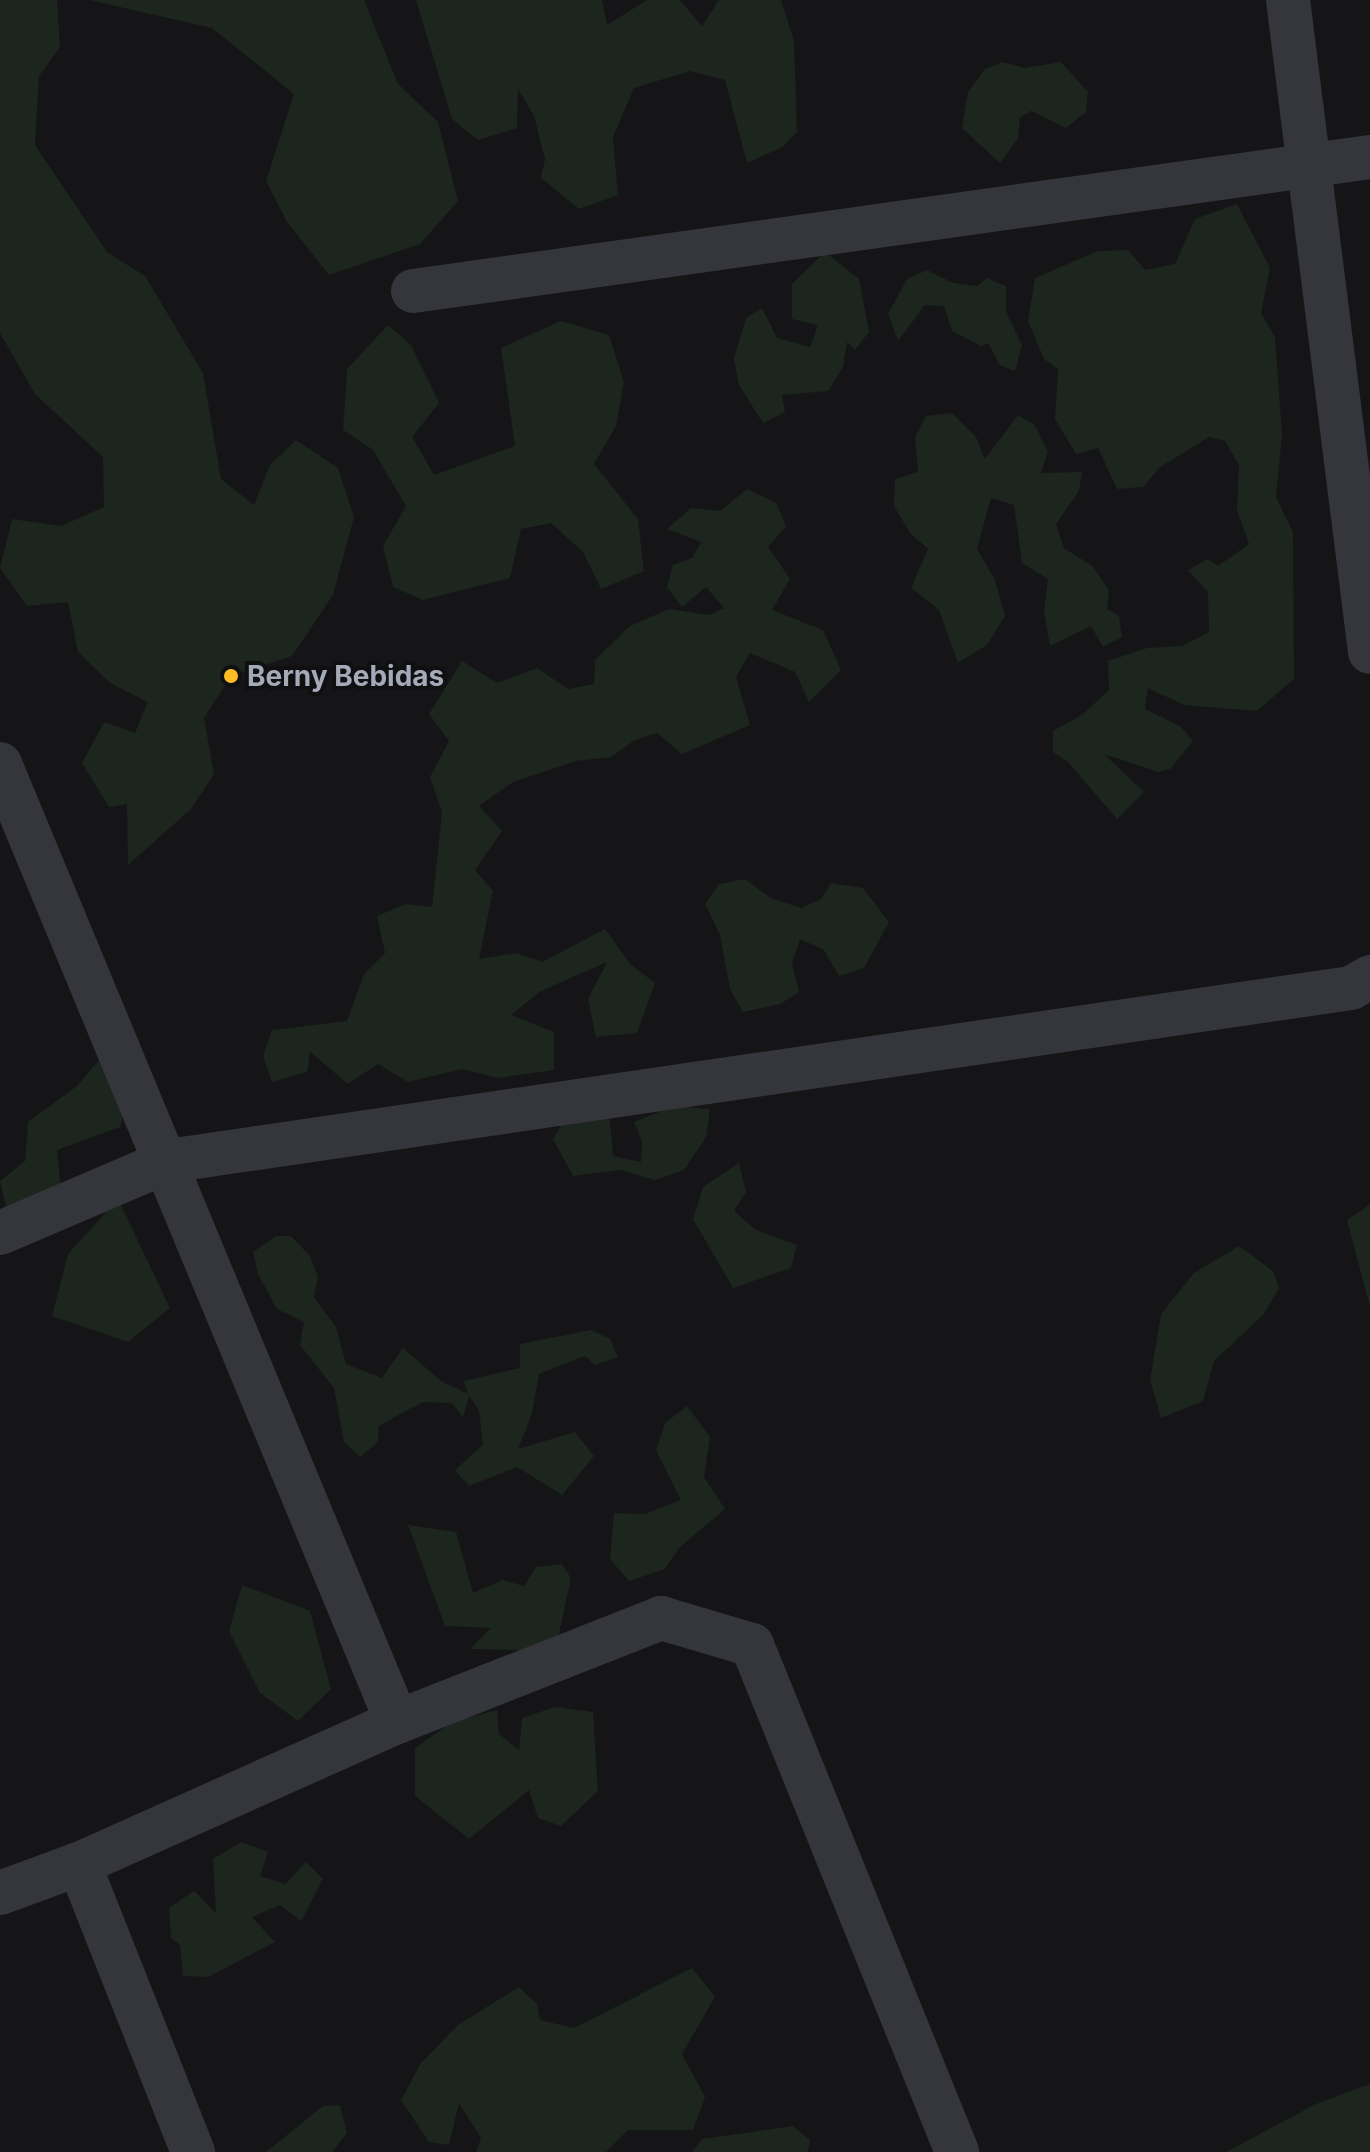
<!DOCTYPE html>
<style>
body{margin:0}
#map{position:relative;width:1370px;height:2152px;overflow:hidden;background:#151517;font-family:Inter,sans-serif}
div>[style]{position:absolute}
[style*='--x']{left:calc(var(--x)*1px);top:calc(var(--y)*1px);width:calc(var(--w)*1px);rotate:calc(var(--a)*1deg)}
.green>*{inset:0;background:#1c251e}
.minor>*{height:44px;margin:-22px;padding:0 22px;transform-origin:22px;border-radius:22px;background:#35363c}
.dots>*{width:22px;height:22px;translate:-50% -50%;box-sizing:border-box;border:4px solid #101012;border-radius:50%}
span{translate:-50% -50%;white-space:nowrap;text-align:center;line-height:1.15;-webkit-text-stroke:8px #101012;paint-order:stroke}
.poi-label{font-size:28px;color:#a5aab8;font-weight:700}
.left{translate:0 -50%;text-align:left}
</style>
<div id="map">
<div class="green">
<div style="clip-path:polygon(0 0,57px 0,60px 47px,39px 76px,35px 145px,107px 252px,145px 276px,203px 373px,221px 479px,254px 505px,270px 465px,296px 440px,338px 468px,354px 517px,333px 595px,292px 656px,231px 676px,204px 718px,214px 774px,191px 809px,128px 865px,127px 804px,109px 807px,82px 763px,104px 722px,135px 733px,148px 702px,110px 683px,78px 652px,68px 602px,27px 606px,0 568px,12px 519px,61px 526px,104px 507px,103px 457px,35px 394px,0 333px)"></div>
<div style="clip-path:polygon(89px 0,364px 0,398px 84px,438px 122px,458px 201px,420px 244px,329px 275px,287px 222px,266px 181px,294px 94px,212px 28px)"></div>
<div style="clip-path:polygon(416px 0,602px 0,607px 25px,647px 0,680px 0,702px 26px,719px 0,781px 0,794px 41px,797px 132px,782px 147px,747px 163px,725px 80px,690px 71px,634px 88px,613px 137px,618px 195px,579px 209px,541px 178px,545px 159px,534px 116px,518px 89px,517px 128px,478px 140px,452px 119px)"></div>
<div style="clip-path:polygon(1002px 62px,1025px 68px,1061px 62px,1088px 92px,1086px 112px,1066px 128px,1031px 111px,1020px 117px,1018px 138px,1000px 163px,962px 128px,968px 92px,984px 70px)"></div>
<div style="clip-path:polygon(1237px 204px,1270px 268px,1261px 313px,1275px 337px,1282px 434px,1276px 497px,1293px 532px,1294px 679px,1257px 711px,1184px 705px,1148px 688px,1145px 709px,1180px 726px,1193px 741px,1170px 769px,1158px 772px,1104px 754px,1144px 792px,1117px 819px,1068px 762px,1053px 752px,1053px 731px,1082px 715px,1109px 690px,1108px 661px,1147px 648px,1183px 646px,1209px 632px,1208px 592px,1188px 570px,1208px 559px,1218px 566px,1249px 544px,1237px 510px,1239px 465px,1225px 441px,1209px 437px,1160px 467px,1143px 487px,1117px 489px,1098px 448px,1076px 454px,1055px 419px,1058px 369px,1044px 359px,1028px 321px,1035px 278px,1098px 251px,1128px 250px,1145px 270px,1175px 264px,1195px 219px)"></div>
<div style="clip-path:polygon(825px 252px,859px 279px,869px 332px,855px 350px,847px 342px,843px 367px,828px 391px,782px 395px,785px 412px,763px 423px,739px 385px,734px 358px,746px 318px,762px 308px,777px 338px,810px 347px,818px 325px,792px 319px,792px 284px)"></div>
<div style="clip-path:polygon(927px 270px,953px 283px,977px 286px,987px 278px,1006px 286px,1006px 312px,1022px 345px,1015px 371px,1000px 365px,988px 343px,981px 346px,952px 331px,944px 306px,925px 305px,898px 341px,888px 314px,907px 279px)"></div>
<div style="clip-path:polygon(561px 321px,609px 335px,624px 382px,616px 426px,594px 464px,638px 519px,644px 571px,601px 589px,583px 552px,551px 523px,521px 529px,510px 578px,423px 600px,393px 587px,383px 546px,406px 506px,373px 450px,343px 430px,347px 369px,388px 325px,411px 345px,439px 403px,412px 437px,434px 475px,515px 446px,501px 348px)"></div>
<div style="clip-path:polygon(952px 413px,976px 437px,985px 459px,1018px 415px,1034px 424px,1048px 451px,1041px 473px,1082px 472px,1079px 491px,1056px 524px,1064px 548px,1092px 566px,1109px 590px,1107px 609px,1119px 616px,1122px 637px,1103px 647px,1091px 626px,1050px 646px,1044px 611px,1048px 579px,1022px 563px,1014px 505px,991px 498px,977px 549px,995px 580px,1005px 616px,987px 645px,958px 663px,939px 610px,911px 588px,928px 549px,910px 533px,894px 506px,895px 479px,918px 472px,915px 437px,926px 416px)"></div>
<div style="clip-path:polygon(747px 489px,776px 503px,786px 526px,768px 547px,790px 579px,772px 610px,823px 630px,841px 670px,809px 702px,795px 672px,750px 653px,736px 677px,750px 725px,682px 754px,657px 733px,635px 740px,611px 757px,576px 761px,513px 782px,479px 806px,502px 831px,475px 870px,493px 891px,479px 959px,517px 953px,542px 962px,605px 929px,630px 964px,655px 983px,637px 1033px,596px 1037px,588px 999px,607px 962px,541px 991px,511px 1015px,554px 1032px,554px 1070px,498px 1078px,462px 1069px,408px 1082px,378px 1064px,348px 1084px,310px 1052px,307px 1072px,272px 1082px,263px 1056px,272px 1030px,347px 1021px,364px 974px,385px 953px,377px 916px,406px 904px,432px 907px,442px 812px,430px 777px,449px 741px,429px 714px,462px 661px,497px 683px,537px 668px,568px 689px,594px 684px,595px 660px,630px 626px,669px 609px,709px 615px,724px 608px,706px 587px,682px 607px,667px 587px,673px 565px,692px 558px,701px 542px,667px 529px,691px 508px,720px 511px)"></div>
<div style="clip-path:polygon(745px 879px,771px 898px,801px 908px,821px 899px,831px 883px,863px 888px,889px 922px,864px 968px,839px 976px,824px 950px,800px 939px,792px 963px,799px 992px,780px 1004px,743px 1012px,730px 989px,720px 935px,705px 904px,719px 884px)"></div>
<div style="clip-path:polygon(100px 1059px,130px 1088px,120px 1127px,57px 1150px,61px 1188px,7px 1211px,0 1181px,25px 1161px,28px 1122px,77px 1086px)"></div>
<div style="clip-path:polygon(577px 1099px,601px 1110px,610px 1121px,613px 1156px,641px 1162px,642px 1141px,634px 1122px,674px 1106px,710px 1109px,706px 1137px,684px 1170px,655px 1180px,620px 1170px,573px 1176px,553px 1139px)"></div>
<div style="clip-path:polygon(739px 1163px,746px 1192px,734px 1211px,756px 1230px,797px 1245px,791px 1268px,733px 1288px,693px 1219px,703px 1187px)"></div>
<div style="clip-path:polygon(118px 1199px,170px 1308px,128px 1342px,52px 1316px,68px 1254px)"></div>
<div style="clip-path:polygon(1370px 1204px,1370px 1307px,1347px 1220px)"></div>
<div style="clip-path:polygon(276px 1236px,291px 1236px,310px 1256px,318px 1277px,314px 1297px,336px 1327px,346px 1364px,382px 1378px,403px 1348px,441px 1381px,468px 1394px,464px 1381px,520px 1368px,520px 1344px,591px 1330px,610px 1339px,618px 1357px,595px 1365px,585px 1356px,539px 1374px,532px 1414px,518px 1449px,575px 1432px,594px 1456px,562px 1495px,517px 1467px,469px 1486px,455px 1470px,483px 1445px,479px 1410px,469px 1396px,463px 1417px,452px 1403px,423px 1402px,400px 1414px,379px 1426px,378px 1442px,360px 1457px,344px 1442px,334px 1388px,300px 1345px,304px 1322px,277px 1309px,258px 1274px,253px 1252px)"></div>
<div style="clip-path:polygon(1239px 1246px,1273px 1271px,1279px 1288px,1264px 1314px,1214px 1361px,1203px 1401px,1161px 1418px,1150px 1380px,1161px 1314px,1194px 1273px)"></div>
<div style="clip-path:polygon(687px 1406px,710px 1437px,704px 1477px,725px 1509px,678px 1549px,665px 1569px,629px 1581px,610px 1559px,614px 1513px,645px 1514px,681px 1500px,656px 1450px,665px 1423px)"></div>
<div style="clip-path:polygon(408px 1525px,456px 1532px,473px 1593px,503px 1580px,524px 1586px,536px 1567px,562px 1564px,571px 1578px,554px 1657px,540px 1660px,517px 1650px,470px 1649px,491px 1628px,445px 1626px)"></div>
<div style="clip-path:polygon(242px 1585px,310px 1611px,331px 1689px,298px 1721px,260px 1693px,229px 1631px)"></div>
<div style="clip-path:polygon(555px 1707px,593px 1712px,598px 1791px,561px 1826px,538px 1818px,529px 1790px,469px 1839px,415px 1796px,415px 1748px,453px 1722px,497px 1710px,499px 1734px,519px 1750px,522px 1718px)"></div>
<div style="clip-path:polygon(241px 1842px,268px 1852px,260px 1876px,285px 1884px,306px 1862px,323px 1879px,301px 1921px,280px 1905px,252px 1917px,275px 1942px,208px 1977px,183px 1976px,180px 1945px,171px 1938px,169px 1908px,194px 1891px,216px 1913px,213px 1859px)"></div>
<div style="clip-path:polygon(692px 1968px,715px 1997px,682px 2054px,705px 2097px,693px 2130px,628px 2130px,606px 2152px,476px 2152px,481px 2138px,459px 2103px,449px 2145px,429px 2142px,401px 2100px,421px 2063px,458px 2025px,519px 1987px,537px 2004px,540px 2020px,574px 2028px)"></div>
<div style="clip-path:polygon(1370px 2084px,1370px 2152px,1226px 2152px,1316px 2104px)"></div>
<div style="clip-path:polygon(340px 2105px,347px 2133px,332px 2152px,266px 2152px,323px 2106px)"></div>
<div style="clip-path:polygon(793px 2126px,810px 2140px,808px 2152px,692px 2152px,702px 2139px)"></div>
</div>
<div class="minor">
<div style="--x:1288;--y:0;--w:657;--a:82.83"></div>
<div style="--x:413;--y:291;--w:966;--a:-7.97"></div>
<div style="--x:0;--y:764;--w:1037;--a:67.49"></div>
<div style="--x:0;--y:1233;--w:183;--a:-23.2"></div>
<div style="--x:168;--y:1161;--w:1196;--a:-8.32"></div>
<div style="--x:1351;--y:988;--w:22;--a:-30"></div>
<div style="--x:79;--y:1864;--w:310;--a:68.4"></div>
<div style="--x:0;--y:1893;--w:84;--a:-20.2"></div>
<div style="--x:79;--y:1864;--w:348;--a:-24.1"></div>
<div style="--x:397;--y:1722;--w:284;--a:-21.5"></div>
<div style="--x:661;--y:1618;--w:95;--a:16.5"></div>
<div style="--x:752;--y:1645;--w:547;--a:67.98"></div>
</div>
<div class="dots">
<div style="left:231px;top:676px;background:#ffbc24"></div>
</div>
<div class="poi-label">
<span class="left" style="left:247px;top:676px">Berny Bebidas</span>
</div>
</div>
